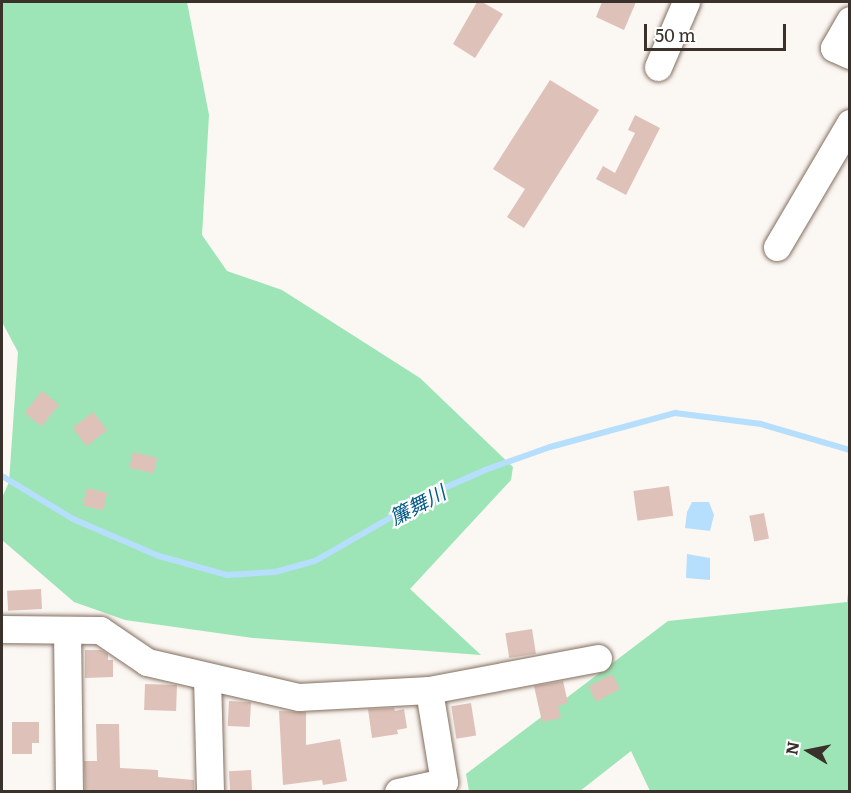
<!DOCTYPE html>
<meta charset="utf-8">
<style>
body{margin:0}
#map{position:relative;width:851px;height:793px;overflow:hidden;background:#fbf7f3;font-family:Literata,"Noto Sans JP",serif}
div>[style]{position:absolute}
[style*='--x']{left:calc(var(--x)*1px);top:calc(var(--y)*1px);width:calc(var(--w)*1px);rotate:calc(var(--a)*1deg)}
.green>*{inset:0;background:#9de5b6}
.water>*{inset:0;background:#b6defd}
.stream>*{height:6px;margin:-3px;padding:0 3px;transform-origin:3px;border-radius:3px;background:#b6defd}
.building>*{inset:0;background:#dec2b9;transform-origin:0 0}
.roads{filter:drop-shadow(0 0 2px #836e5f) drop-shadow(0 0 2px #836e5f)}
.minor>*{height:27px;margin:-13.5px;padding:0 13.5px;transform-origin:13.5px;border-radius:13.5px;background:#fff}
span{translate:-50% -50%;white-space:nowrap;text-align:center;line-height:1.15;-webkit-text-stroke:4.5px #fff;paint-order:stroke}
.water-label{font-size:20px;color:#075c8a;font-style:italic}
.frame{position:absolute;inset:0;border:3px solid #3b312b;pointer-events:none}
.north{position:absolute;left:779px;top:721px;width:60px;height:60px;-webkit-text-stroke:4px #fff;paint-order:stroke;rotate:280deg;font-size:16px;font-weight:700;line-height:24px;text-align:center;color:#3b312b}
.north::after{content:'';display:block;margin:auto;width:21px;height:27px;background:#3b312b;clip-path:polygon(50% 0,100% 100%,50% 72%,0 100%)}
.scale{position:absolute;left:644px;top:24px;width:142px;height:27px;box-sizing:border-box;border:3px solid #3b312b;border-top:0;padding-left:8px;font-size:18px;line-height:21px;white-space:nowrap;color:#3b312b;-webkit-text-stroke:4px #fff;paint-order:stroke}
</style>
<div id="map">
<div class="green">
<div style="clip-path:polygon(2px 2px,187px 2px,209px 115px,202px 235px,227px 271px,282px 290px,420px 378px,513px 467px,511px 480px,410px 589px,481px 655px,253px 638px,125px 620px,74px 602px,2px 540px,2px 498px,9px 482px,18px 352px,2px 322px)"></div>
<div style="clip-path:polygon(849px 584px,849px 791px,650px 791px,631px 751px,580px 791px,469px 791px,466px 774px,668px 621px,847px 602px)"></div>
</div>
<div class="water">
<div style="clip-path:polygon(692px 502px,709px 502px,714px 515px,710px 531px,685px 528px,687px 512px)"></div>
<div style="clip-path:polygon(687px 554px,710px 558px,710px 580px,686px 578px)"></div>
</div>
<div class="stream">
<div style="--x:2;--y:476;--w:83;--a:31.2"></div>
<div style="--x:73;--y:519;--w:94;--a:23.3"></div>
<div style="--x:159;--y:556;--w:71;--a:15.6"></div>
<div style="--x:227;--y:575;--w:48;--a:-3.6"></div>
<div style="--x:275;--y:572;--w:41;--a:-15.4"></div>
<div style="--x:315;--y:561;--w:138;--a:-29.9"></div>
<div style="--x:435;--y:492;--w:55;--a:-23.7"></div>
<div style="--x:485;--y:470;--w:69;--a:-19.5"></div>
<div style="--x:550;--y:447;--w:130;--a:-15.2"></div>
<div style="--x:675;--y:413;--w:87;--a:7.3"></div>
<div style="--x:761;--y:424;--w:93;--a:16.3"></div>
</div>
<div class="building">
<div style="clip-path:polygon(477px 2px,482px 2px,503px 14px,475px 58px,453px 44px)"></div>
<div style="clip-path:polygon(602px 2px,636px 2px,624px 30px,596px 17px)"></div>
<div style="clip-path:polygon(550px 80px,599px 110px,524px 228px,507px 217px,525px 189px,493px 169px)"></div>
<div style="clip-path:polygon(635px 115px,660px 128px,626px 195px,596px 179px,603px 166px,615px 173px,635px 133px,628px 130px)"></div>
<div style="left:42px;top:391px;width:22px;height:28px;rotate:39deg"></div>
<div style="left:93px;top:412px;width:23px;height:26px;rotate:52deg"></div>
<div style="left:133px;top:452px;width:25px;height:16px;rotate:14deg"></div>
<div style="left:669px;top:486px;width:30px;height:36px;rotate:82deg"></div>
<div style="left:87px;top:488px;width:21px;height:18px;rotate:14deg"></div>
<div style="left:764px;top:513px;width:26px;height:15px;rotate:79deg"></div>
<div style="left:41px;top:589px;width:20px;height:34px;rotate:87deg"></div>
<div style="left:532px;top:629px;width:25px;height:27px;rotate:81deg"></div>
<div style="clip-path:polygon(85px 650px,101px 650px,108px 654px,108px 660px,113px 660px,113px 677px,85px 678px)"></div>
<div style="left:612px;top:674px;width:17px;height:27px;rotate:62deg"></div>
<div style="clip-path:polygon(563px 681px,568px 703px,558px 706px,561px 718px,542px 722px,534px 686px)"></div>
<div style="left:145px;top:684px;width:32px;height:26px;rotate:2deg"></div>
<div style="left:229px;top:701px;width:22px;height:25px;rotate:3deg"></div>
<div style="left:471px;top:703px;width:33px;height:20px;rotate:81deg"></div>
<div style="clip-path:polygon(394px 708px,395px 711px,404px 709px,407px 728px,397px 730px,398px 734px,372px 738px,368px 709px)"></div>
<div style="clip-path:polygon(279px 711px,306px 712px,306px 745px,340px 739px,347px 781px,323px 785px,322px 780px,283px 785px)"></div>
<div style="clip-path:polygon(12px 722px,39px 722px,39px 743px,32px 743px,32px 754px,12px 754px)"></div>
<div style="clip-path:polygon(96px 724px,119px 724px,120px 768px,158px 770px,158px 777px,194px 780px,194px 792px,85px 792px,84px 761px,97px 761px)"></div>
<div style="left:251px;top:770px;width:22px;height:22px;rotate:87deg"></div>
</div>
<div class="roads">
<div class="minor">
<div style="--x:850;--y:20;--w:32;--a:120"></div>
<div style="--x:834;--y:48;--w:17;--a:24"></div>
<div style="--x:658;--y:67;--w:71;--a:-66.7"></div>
<div style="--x:777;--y:247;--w:144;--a:-59.5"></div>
<div style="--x:2;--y:629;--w:98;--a:0.6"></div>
<div style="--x:100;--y:630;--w:57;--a:34.2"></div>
<div style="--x:147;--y:662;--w:156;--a:13"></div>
<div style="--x:299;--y:697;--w:130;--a:-3.1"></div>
<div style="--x:429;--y:690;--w:172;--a:-10.7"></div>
<div style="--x:67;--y:630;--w:162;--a:89.3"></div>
<div style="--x:207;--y:677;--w:115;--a:88.5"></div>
<div style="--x:398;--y:792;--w:47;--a:-12.3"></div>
<div style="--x:444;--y:782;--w:93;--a:-99.3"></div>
</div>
</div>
<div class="water-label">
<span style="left:417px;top:504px;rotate:-28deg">簾舞川</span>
</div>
<div class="frame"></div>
<div class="north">N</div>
<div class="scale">50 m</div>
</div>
